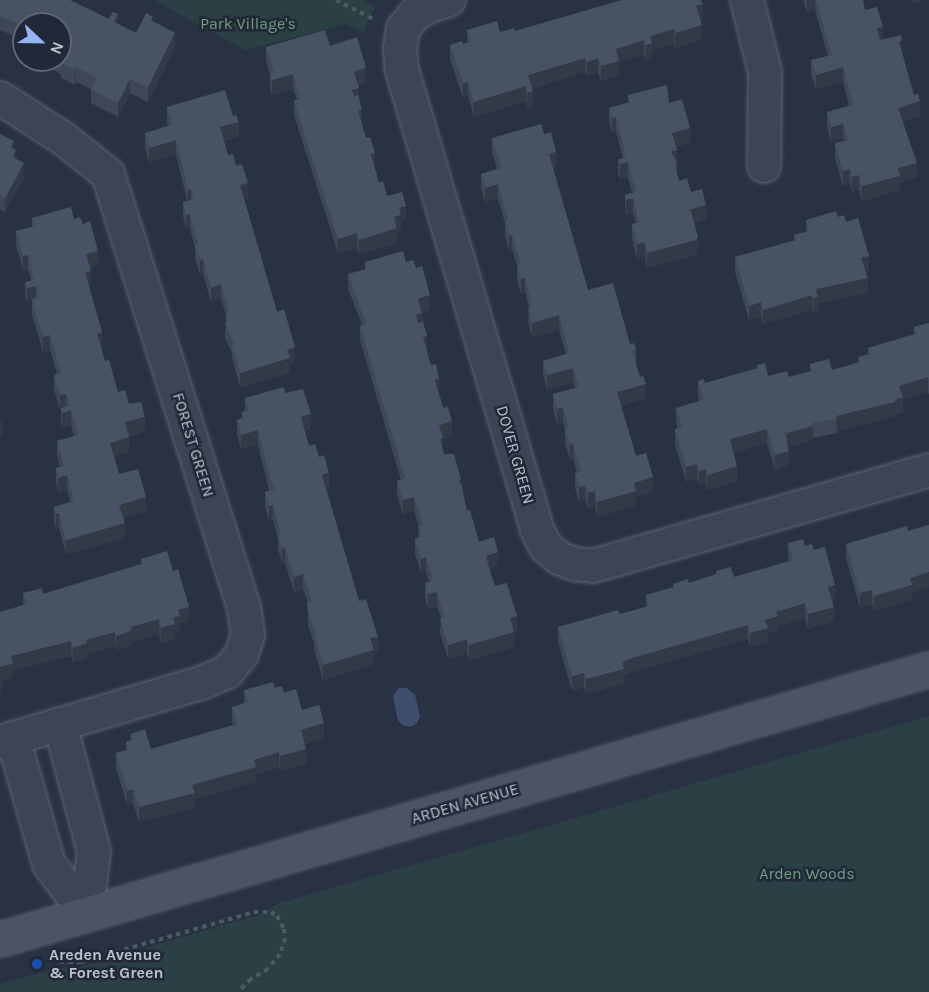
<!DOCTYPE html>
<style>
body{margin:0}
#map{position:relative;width:929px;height:992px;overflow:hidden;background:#283243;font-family:Karla,sans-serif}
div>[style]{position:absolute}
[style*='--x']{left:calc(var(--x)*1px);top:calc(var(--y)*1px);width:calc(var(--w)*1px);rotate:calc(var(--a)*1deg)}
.green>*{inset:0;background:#2a4044}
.water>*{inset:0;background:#3f4e6c}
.path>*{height:4px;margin-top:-2px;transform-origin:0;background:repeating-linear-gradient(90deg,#495c61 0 4.5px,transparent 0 9px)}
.roads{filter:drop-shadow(0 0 2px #5b6270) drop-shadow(0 0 2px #5b6270)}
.street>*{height:32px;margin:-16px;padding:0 16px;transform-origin:16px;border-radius:16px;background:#3d4453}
.secondary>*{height:33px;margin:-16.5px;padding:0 16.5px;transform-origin:16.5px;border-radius:16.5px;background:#4b5366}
.wall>*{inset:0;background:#3e4757}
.shaded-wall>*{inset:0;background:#323947;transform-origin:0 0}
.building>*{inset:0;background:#485265}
.dots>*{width:16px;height:16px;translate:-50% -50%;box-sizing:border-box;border:3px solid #212938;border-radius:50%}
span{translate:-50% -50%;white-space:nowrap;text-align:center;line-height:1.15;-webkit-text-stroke:5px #212938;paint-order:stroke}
.park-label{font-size:16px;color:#729d7f}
.street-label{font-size:16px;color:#bac0cd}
.poi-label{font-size:16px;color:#bac0cd;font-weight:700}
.left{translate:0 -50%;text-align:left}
.north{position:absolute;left:12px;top:12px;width:60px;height:60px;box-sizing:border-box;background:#212938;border:2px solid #5e6574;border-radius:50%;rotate:112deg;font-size:16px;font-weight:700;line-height:24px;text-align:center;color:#bac0cd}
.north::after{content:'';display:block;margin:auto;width:21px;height:27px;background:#96b4f6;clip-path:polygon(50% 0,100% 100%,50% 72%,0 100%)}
</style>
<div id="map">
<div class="green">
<div style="clip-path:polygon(154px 0,363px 0,375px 7px,363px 33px,346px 24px,245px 50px)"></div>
<div style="clip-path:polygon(929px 716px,929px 992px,0 992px,0 984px,58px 968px,76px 968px,259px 915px,277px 904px)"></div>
</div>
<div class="water">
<div style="clip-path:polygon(399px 688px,407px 688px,415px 695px,420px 716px,417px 723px,411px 727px,404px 726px,398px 721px,393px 696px)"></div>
</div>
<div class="path">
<div style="--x:336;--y:0;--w:44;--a:27.1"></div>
<div style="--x:59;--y:962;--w:22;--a:0"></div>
<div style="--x:81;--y:962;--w:180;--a:-16.1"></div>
<div style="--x:254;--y:912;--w:17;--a:0"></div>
<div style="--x:271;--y:912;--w:7;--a:34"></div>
<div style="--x:277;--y:916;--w:15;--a:62"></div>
<div style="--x:284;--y:929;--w:9;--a:84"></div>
<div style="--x:285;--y:938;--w:17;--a:107"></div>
<div style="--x:280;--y:954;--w:19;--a:129"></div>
<div style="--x:268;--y:969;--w:20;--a:150"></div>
<div style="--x:251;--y:979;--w:18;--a:135"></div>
</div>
<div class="roads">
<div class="street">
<div style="--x:449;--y:0;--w:21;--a:163"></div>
<div style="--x:429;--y:6;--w:17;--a:149"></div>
<div style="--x:414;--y:15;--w:18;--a:128"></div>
<div style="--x:403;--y:29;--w:20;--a:99"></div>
<div style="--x:400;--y:49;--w:21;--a:85"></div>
<div style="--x:402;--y:70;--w:479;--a:73.6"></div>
<div style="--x:537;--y:530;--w:19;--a:62"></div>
<div style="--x:546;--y:547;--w:17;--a:40"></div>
<div style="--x:559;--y:558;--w:17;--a:21"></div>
<div style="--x:575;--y:564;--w:18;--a:6"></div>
<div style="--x:593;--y:566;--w:349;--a:-15.9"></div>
<div style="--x:747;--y:0;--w:74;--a:76"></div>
<div style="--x:765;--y:72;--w:94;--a:90.6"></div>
<div style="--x:0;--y:98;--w:76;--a:32.6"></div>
<div style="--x:64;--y:139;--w:56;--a:38.5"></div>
<div style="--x:108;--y:174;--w:455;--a:72.6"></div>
<div style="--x:244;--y:608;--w:27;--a:82"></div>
<div style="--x:248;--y:635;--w:20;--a:108"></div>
<div style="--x:242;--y:654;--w:23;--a:130"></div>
<div style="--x:227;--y:672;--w:25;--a:157"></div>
<div style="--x:204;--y:682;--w:213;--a:163.6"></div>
<div style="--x:60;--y:724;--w:132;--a:75.1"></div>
<div style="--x:94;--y:852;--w:63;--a:97.4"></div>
<div style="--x:13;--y:738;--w:131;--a:74.1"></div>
<div style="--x:49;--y:864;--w:62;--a:53.5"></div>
</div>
<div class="secondary">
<div style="--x:0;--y:939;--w:967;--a:-16.21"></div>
</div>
</div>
<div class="wall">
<div style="clip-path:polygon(0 0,118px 24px,136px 33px,153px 21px,175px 47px,148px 102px,130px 93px,118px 117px,91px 103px,91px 89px,76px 82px,75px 85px,61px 78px,61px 74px,37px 61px,35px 65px,26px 60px,60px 60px,60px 24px,24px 24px,24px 59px,21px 58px,21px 43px,23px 40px,0 30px)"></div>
<div style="clip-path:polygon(803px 0,863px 0,865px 10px,883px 40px,902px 55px,920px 116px,903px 121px,917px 177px,900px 182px,900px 190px,862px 201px,859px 190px,852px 192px,850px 184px,843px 186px,835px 158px,835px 143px,844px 141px,843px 138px,831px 142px,827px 127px,827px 112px,849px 106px,843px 82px,816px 89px,811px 75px,811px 60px,828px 56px,815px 10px,807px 12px)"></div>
<div style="clip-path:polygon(700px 19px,702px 39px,675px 48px,674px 43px,652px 50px,652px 58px,646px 60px,644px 55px,619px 62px,619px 75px,601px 81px,598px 73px,587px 76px,585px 72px,532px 89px,533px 106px,527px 108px,526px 101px,474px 117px,468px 96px,463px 98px,450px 59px,450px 45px,463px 44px,467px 43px,467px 30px,500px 32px,703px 19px)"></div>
<div style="clip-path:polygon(330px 46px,366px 83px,358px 85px,362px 124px,379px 183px,387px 196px,406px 220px,401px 222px,401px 230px,397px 231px,397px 243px,359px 254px,357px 248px,338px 253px,294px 115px,294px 101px,297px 100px,293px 89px,272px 95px,270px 89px,270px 75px,266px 62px,266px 47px)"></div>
<div style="clip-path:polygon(628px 95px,669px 103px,690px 143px,676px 147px,677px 150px,677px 172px,679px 181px,691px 192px,706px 219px,694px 223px,698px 252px,696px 255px,647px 268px,645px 257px,637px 259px,632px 239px,632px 224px,636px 223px,633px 213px,626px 215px,625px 209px,625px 195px,632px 193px,628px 177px,620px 179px,618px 174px,618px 160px,623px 158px,616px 132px,612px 133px,609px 123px,609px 108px,628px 103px)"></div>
<div style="clip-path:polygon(167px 107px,239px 136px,224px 141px,228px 155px,236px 166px,248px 198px,244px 199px,277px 312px,295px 362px,290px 363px,290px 373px,240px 387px,232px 359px,232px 353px,225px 338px,226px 314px,221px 299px,211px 302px,203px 274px,200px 274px,195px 259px,195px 248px,190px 229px,186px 230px,183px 216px,183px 202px,187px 201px,176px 155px,149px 162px,145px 148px,145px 133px,168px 126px,167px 122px)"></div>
<div style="clip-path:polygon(0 134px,14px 149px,16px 159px,24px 177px,5px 212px,0 210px)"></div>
<div style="clip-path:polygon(544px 134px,556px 167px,553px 168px,588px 290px,630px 344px,636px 350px,636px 364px,646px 398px,621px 406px,636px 456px,653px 492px,636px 497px,636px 505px,597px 517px,595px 506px,588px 508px,585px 500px,579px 502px,575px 488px,575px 473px,577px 473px,573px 458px,570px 459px,565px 444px,565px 430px,563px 422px,557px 424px,553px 409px,553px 394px,575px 388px,573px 382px,547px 390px,543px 375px,543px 361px,566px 354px,559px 330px,532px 337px,528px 322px,529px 307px,525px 292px,521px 294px,517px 280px,517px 266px,512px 249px,509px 250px,505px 236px,505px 223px,498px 199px,485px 202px,481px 188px,481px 174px,497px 169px,492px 152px,492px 138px)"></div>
<div style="clip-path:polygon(838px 217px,846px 222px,869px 271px,866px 271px,868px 293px,818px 303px,818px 312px,813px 313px,812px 310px,763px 324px,761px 317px,749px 320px,735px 272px,735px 257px,794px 241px,794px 235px,806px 232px,806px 220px)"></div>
<div style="clip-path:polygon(32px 218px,74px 219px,98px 265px,90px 268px,91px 285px,89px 286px,102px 347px,101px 347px,105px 361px,118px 392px,129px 404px,145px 431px,129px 436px,129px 452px,114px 456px,119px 474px,146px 512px,123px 518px,125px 538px,66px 554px,59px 528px,56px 529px,54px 521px,54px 507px,70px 502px,67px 490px,58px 492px,56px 483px,56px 468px,60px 467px,57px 456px,57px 441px,74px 436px,71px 425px,62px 427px,61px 422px,61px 410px,60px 410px,54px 390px,54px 375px,57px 374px,50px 350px,43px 352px,32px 314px,32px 301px,27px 303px,25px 297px,25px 282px,31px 281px,28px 269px,23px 270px,16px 246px,16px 231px,32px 227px)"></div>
<div style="clip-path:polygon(365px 262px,406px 262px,430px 310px,422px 312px,426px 351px,452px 436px,443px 438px,443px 449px,444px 454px,461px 483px,467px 511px,479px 542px,498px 566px,489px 569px,495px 586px,517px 630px,514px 631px,514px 647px,469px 660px,467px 653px,448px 659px,440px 633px,441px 618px,437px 607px,428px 609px,425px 598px,425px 583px,429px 582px,426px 572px,421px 573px,415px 554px,415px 539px,418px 538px,419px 526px,414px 511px,403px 515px,397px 495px,397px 481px,401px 480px,360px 340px,360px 326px,362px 325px,348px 289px,348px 274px,365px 270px)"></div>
<div style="clip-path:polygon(929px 323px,929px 395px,928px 392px,903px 399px,903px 412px,895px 414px,895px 417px,837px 431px,837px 433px,813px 438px,813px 440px,788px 447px,789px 465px,775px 470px,767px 443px,733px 453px,737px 481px,707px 490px,706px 484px,699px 485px,697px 478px,686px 482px,675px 444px,675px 429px,678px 428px,676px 423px,676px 408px,699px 402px,698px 396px,698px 381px,705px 383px,757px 369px,757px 365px,768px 376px,789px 377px,810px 371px,810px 364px,832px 370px,858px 363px,858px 357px,868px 355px,868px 348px,914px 334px,914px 327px)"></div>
<div style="clip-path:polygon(285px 393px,311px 429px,305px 431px,309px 446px,329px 488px,326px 488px,359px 601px,378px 651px,374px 652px,374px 664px,323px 680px,314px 650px,314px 643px,308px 626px,308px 603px,303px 589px,294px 592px,285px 563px,282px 563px,278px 549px,278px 538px,273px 520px,269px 521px,265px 507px,265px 492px,269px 491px,258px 445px,241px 449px,237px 435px,237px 420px,242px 418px,242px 412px,245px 411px,245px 398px)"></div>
<div style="clip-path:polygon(929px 525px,929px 587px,912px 592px,912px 600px,874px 611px,872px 604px,860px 608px,846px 558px,846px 544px,908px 531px)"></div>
<div style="clip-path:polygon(788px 543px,805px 546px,814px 550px,835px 600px,832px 601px,834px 621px,808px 629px,805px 618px,778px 626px,778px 630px,768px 633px,768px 642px,750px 647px,748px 639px,632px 672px,624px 676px,624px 683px,586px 694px,584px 687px,572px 691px,558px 642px,558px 627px,620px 614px,646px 607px,646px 595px,673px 587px,673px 584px,689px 583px,716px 574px,716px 571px,734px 577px,789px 562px,788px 558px)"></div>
<div style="clip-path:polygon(141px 559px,189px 621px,180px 624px,180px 631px,175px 632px,175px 639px,161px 643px,159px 634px,131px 642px,131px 646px,116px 650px,115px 646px,87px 654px,87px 658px,73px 662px,71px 656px,13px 670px,13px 677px,2px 681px,2px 694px,0 612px,23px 605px,23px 593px,43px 594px,141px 564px)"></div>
<div style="clip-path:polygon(275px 688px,284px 693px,302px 710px,324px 738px,304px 744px,306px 763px,280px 771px,279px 767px,256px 774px,256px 782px,195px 799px,195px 808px,139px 822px,133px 803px,127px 805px,116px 768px,116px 753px,126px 750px,126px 742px,131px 740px,131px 734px,151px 749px,233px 725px,232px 721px,232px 707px,244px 704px,244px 690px)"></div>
</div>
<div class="shaded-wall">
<div style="clip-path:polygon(807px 0,815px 0,815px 10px,807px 12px)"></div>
<div style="clip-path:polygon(912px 0,926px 0,912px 4px)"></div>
<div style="clip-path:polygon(703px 4px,703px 19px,696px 21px,696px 6px)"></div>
<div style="clip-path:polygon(118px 14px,118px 29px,114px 22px)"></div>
<div style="clip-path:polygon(702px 25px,702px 39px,675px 48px,675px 33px)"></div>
<div style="clip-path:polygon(883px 27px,883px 41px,877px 43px,877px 28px)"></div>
<div style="clip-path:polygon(674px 29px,674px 43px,652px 50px,652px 58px,646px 60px,646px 45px,650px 36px)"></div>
<div style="clip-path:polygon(175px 33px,175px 47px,148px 102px,148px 87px)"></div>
<div style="clip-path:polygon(644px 40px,644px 55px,619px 62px,619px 75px,601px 81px,601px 66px,616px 49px)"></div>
<div style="clip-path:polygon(902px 41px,902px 56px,899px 42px)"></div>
<div style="clip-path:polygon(585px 58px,585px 72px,528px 90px,528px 75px)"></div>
<div style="clip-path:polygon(598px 58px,598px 73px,587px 76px,587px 62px)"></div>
<div style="clip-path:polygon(76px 67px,76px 82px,75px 85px,75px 70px)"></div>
<div style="clip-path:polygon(843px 67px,843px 82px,816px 89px,816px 75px)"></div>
<div style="clip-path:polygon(366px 68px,366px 83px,354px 86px,354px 72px)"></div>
<div style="clip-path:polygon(293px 74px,293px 89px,272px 95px,272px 80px)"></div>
<div style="clip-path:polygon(130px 79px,130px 93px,118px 117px,118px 103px)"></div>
<div style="clip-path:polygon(468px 82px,468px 96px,463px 98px,463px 83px)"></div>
<div style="clip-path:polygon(526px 86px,526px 101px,474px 117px,474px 102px)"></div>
<div style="clip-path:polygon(359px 88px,359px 102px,352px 104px,352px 90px)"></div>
<div style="clip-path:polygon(533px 91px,533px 106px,527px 108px,527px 93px)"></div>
<div style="clip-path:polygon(920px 101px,920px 116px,898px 123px,898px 108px)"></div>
<div style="clip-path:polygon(362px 110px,362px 124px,358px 111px)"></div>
<div style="left:616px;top:117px;width:15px;height:4px;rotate:90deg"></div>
<div style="clip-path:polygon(239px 122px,239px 136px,220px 142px,220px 127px)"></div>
<div style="clip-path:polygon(843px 124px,843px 138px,831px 142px,831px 127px)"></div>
<div style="clip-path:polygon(690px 128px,690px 143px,672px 148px,672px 133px)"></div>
<div style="clip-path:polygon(176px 140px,176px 155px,149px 162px,149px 148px)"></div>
<div style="clip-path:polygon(14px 141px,14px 155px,16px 150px,16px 165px,13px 172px,11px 147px)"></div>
<div style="clip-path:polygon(677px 150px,677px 163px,674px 164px,671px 151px)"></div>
<div style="clip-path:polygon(556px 152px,556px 167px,549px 169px,549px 154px)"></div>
<div style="clip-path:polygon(375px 153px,375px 168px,371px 154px)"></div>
<div style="clip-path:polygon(628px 162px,628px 177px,620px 179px,620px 164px)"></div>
<div style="clip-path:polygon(24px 163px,24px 177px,5px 212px,5px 198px)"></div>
<div style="clip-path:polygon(917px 163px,917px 177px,900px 182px,900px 190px,862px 201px,862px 186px,898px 168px)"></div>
<div style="clip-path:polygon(850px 169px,850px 184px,843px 186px,843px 171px)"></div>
<div style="clip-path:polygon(859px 175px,859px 190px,852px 192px,852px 177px)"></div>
<div style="clip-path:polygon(248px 183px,248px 198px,240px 200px,240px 185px)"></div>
<div style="clip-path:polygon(498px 184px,498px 199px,485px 202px,485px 188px)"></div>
<div style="left:191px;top:189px;width:15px;height:3px;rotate:90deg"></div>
<div style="clip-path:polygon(633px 198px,633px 213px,626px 215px,626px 200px)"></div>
<div style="clip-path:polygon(706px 205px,706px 219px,688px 224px,688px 210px)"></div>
<div style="clip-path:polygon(406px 206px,406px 220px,401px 222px,401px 230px,397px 231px,397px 243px,359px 254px,359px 240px,394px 217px,399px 208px)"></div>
<div style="clip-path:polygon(190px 214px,190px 229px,186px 230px,186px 216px)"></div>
<div style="clip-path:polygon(357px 233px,357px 248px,338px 253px,338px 239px)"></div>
<div style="left:512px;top:235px;width:14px;height:3px;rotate:90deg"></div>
<div style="clip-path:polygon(698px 237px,698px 252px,696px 255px,647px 268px,647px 253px)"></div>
<div style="clip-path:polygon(645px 242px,645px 257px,637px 259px,637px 244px)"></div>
<div style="clip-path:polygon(98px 251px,98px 265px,86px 269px,86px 254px)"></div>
<div style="left:28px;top:255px;width:14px;height:5px;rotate:90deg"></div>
<div style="clip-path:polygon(869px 256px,869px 271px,861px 273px,861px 258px)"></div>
<div style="left:203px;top:259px;width:15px;height:3px;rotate:90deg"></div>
<div style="clip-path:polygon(91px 271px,91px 285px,85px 287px,85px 272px)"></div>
<div style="clip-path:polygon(525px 278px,525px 292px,521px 294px,521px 279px)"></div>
<div style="clip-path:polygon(868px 278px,868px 293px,818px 303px,818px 312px,813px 313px,813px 298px,816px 289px)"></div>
<div style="clip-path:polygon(221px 284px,221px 299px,211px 302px,211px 288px)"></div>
<div style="clip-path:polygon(36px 286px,36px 300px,27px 303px,27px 288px)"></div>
<div style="clip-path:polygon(430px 295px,430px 310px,418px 313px,418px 299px)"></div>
<div style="clip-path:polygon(812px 295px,812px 310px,763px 324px,763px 310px)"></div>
<div style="clip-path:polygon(761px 302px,761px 317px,749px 320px,749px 306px)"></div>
<div style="clip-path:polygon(422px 313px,422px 328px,416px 330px,416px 315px)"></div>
<div style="clip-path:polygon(559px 315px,559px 330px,532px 337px,532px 323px)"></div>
<div style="clip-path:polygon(102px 332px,102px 347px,97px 348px,97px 334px)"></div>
<div style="clip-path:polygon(50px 335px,50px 350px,43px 352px,43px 337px)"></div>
<div style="clip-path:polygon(427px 336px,427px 350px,423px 352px,423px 337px)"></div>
<div style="clip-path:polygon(295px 347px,295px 362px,290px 363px,290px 373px,240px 387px,240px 373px,287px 350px)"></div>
<div style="clip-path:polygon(573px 368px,573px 382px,547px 390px,547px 375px)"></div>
<div style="clip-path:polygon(928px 377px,928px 392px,903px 399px,903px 412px,895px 414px,895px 417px,837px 431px,836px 416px,895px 400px,899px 386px)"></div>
<div style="clip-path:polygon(439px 379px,439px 393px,435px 380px)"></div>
<div style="clip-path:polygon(646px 384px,646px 398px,617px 407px,617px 392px)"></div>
<div style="clip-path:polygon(66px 394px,66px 408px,60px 410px,60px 395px)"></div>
<div style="clip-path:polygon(563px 407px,563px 422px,557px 424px,557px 409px)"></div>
<div style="clip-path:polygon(71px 410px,71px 425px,62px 427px,62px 413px)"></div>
<div style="clip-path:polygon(311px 414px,311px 429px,301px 432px,301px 417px)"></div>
<div style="clip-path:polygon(145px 417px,145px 431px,125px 436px,125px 422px)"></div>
<div style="left:0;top:421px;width:2px;height:15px"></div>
<div style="clip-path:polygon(452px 421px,452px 436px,443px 438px,443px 453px,440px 454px,439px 425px)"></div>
<div style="clip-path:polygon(813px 426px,813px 440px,787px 447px,787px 433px)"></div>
<div style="clip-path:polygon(767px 429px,767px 443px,730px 454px,730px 439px)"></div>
<div style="clip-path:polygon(258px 430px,258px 445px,241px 449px,241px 435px)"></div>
<div style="clip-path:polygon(129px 437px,129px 452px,110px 458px,110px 443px)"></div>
<div style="left:573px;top:443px;width:15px;height:3px;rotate:90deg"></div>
<div style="clip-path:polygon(789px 451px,789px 465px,775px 470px,775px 455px)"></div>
<div style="clip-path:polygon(697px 464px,697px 478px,686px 482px,686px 467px)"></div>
<div style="clip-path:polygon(737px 466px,737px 481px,707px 490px,707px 475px)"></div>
<div style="clip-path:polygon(706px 469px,706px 484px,699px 485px,699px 471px)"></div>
<div style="clip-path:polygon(329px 473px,329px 488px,322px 490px,322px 475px)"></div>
<div style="clip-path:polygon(67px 475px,67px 490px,58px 492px,58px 478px)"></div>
<div style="clip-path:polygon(653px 477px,653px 492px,636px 497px,636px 505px,597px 517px,597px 502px,634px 483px)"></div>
<div style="clip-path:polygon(585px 485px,585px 500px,579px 502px,579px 487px)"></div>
<div style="clip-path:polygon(595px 491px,595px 506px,588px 508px,588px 493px)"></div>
<div style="clip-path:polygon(146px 497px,146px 512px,119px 519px,119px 505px)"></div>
<div style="clip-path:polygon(414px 497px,414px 511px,403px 515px,403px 500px)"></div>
<div style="left:273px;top:505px;width:15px;height:4px;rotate:90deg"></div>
<div style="left:59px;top:513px;width:15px;height:3px;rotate:90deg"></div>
<div style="clip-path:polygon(125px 523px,125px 538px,66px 554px,66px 540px)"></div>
<div style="left:285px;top:548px;width:15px;height:3px;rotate:90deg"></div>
<div style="clip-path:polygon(498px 552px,498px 566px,486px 570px,486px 556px)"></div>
<div style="clip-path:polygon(426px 557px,426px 572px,421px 573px,421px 559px)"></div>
<div style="clip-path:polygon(929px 572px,929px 587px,912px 592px,912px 600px,874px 611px,874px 596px,910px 578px)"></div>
<div style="clip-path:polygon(303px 574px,303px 589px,294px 592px,294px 577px)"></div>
<div style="clip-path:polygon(835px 585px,835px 600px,828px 602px,828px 587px)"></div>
<div style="clip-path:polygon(872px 590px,872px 604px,860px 608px,860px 593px)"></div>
<div style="clip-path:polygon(437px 592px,437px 607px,428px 609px,428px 594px)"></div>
<div style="clip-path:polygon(805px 603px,805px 618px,778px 626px,778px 630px,768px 633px,768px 642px,750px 647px,750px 633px,765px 620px,776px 612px)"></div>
<div style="clip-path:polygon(189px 607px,189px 621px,180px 624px,180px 631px,175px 632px,175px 639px,161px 643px,161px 628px,173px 618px,178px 610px)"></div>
<div style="clip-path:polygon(834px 607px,834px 621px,808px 629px,808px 614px)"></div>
<div style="clip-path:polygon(517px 616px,517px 630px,510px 633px,510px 618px)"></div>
<div style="clip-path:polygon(159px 619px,159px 634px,131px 642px,131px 646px,116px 650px,116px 636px,131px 627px)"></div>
<div style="clip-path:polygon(748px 625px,748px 639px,632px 672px,624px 676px,624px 683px,586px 694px,586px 679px,622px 662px,632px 658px)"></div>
<div style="clip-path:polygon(115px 632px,115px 646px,87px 654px,87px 658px,73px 662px,73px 648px,86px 640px)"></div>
<div style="clip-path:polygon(514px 632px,514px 647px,469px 660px,469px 645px)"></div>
<div style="clip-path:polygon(378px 637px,378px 651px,374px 652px,374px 664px,323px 680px,323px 665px,370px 638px)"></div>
<div style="clip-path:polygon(467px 639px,467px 653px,448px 659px,448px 645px)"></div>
<div style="clip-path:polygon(71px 641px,71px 656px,13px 670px,13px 677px,2px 681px,2px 694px,0 694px,0 667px,11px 656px)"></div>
<div style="clip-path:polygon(584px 673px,584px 687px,572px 691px,572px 676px)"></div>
<div style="clip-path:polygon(324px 723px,324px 738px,301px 745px,301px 730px)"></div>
<div style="clip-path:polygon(306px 749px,306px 763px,280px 771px,280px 756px)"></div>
<div style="clip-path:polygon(279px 752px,279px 767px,256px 774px,256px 782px,195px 799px,195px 808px,139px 822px,139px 807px,254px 760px)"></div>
<div style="clip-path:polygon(133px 789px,133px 803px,127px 805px,127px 791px)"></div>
</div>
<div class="building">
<div style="clip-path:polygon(0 0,70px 0,109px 19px,113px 12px,118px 14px,114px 22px,136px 33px,146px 13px,153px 17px,151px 20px,175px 33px,148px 87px,130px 79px,118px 103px,91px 89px,97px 78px,76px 67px,75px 70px,61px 63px,62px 60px,60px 58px,60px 24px,24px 24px,24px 26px,0 16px)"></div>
<div style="clip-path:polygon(622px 0,701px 0,703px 4px,696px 6px,702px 25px,675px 33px,674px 29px,650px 36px,652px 44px,646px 45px,644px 40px,616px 49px,619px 61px,601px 66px,598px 58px,587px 62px,585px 58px,528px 75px,533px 91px,527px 93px,526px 86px,474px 102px,468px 82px,463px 83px,450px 45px,462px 41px,463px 44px,471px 42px,467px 30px,497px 21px,500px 32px,514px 28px,515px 31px)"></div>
<div style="clip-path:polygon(816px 0,863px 0,865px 10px,877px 7px,883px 27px,877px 28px,880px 40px,901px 35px,902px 41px,899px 42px,914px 95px,918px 94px,920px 101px,898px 108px,917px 163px,898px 168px,900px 176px,862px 186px,859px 175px,852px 177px,850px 169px,843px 171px,835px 143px,848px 140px,843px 124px,831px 127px,827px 112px,853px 105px,843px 67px,816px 75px,811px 60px,832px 55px)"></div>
<div style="clip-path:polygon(325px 30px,330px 46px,357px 37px,366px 68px,354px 72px,359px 88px,352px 90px,354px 96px,358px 95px,362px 110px,358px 111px,366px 138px,370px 137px,375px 153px,371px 154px,379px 183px,383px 181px,387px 196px,402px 192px,406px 206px,399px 208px,401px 215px,394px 217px,397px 228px,359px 240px,357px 233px,338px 239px,294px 101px,300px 99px,293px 74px,272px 80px,270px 74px,274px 73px,266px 47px)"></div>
<div style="clip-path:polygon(667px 85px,669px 103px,682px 99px,690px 128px,672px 133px,677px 150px,671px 151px,677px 163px,674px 164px,679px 181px,687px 178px,691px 192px,702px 189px,706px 205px,688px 210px,691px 211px,698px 237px,696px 240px,647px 253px,645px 242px,637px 244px,632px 224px,639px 222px,633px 198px,626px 200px,625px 195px,636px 192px,628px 162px,620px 164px,618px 160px,626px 157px,616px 117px,612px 118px,609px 108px,630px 102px,628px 95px)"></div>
<div style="clip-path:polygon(225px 90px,233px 116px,236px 115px,239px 122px,220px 127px,228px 155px,233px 154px,236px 166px,242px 164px,248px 183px,240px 185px,277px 312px,284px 309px,295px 347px,287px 350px,290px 358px,240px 373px,232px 345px,234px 344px,225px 323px,228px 322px,225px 314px,229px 312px,221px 284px,211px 288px,203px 259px,200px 260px,195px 245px,198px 244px,190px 214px,186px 216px,183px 202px,194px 199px,191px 189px,188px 190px,176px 140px,149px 148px,145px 133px,172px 125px,167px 107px)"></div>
<div style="clip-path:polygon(541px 124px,544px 134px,551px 132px,556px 152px,549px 154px,588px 290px,613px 283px,630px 344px,634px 343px,636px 350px,632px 350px,640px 377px,643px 376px,646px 384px,617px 392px,636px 456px,646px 453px,653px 477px,634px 483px,636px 491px,597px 502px,595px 491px,588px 493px,585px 485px,579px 487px,575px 473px,581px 472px,573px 443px,570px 444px,565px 430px,569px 428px,563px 407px,557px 409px,553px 394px,579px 387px,573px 368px,547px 375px,543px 361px,569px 353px,559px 315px,532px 323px,528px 308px,532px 306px,525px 278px,521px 279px,517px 265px,521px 264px,512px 235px,509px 236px,505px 221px,508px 221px,498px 184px,485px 188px,481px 174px,501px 168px,492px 138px)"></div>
<div style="clip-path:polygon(0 134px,14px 141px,11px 147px,16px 150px,13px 157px,24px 163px,5px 198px,0 195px)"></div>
<div style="clip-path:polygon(71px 207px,74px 219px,80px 217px,83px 224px,90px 221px,98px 251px,86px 254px,91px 271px,85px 272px,102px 332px,97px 334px,105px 361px,109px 360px,118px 392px,125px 390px,129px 404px,141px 402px,145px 417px,125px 422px,129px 437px,110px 443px,119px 474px,138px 469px,146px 497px,119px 505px,125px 523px,66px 540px,59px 513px,56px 514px,54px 507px,74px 501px,67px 475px,58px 478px,56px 468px,64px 466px,57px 441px,78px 435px,71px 410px,62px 413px,61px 408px,70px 405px,66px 394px,60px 395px,54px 375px,61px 373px,50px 335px,43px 337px,37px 317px,32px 299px,39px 297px,36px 286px,27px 288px,25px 282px,34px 280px,28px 255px,23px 256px,16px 231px,35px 226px,32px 218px)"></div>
<div style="clip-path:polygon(836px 211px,838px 217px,844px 215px,846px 222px,858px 218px,869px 256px,861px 258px,868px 278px,816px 289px,818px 297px,813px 298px,812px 295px,763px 310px,761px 302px,749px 306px,735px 257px,796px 240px,794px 235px,809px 231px,806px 220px)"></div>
<div style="clip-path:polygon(403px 251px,406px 262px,413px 260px,416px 268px,422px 266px,430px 295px,418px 299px,422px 313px,416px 315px,418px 323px,423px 322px,427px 336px,423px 337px,431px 365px,436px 364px,439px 379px,435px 380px,443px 408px,448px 407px,452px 421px,439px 425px,443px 438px,440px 439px,444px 454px,454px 454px,461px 480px,458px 481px,458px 484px,461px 483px,467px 511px,470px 510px,479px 542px,494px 537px,498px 552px,486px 556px,490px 571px,495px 586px,507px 583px,517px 616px,510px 618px,514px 632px,469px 645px,467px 639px,448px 645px,440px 619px,444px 617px,437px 592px,428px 594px,425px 583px,433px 581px,426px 557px,421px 559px,415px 539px,421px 537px,418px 526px,423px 525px,414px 497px,403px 500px,397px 481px,405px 478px,360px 326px,366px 324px,348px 274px,366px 269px,365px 262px)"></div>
<div style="clip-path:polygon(929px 323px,929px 380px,928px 377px,899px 386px,903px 397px,895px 400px,895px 402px,836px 416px,837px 419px,812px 423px,813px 426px,787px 433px,784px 431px,789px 451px,775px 455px,767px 429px,730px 439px,737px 466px,707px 475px,706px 469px,699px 471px,697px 464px,686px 467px,675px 429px,682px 427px,676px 408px,703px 400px,698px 381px,704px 379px,705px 383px,758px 368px,757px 365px,765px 363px,768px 376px,787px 371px,789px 377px,812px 371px,810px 364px,829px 359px,832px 370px,860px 362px,858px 357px,870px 354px,868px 348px,916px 334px,914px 327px)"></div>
<div style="clip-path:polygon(284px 387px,285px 393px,303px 389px,311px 414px,301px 417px,309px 446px,315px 444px,319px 457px,324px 455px,329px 473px,322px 475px,359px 601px,366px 599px,378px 637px,370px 638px,374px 650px,323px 665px,314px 635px,316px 634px,308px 611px,307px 603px,312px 602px,303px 574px,294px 577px,285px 548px,282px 549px,278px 535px,281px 534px,273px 505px,269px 506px,265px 492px,275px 489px,270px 479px,258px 430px,241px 435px,237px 420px,243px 418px,242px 412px,249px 410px,245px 398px)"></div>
<div style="clip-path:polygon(929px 525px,929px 572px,910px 578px,912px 585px,874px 596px,872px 590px,860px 593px,846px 544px,907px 526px,908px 531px)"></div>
<div style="clip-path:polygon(803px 539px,805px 546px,812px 544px,814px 550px,825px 547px,835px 585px,828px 587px,834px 607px,808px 614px,805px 603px,776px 612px,778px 616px,765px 620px,768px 628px,750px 633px,748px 625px,632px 658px,622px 662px,624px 669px,586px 679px,584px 673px,572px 676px,558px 627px,618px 610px,620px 614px,649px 606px,646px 595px,674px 587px,673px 584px,688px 579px,689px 583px,717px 574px,716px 571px,731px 567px,734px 577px,793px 560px,788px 543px)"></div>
<div style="clip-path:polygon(167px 551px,173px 571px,178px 569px,189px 607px,178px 610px,180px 616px,173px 618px,175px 624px,161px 628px,159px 619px,131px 627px,131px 631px,116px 636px,115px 632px,86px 640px,87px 643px,73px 648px,71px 641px,11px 656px,13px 663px,0 667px,0 612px,27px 604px,23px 593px,42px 588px,43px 594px,56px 590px,142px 564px,141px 559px)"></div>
<div style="clip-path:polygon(273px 682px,275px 688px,282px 686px,284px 693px,296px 689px,302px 710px,319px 705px,324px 723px,301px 730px,306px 749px,280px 756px,279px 752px,254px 760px,256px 767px,192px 785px,195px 793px,139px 807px,133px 789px,127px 791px,116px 753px,128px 750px,126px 742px,132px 740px,131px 734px,145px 729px,151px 749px,237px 724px,232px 707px,248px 702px,244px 690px)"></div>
</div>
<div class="dots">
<div style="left:37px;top:964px;background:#1a4fb4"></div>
</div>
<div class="park-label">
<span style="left:248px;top:24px">Park Village's</span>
<span style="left:807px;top:874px">Arden Woods</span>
</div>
<div class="street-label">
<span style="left:193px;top:445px;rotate:73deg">FOREST GREEN</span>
<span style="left:515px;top:455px;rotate:74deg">DOVER GREEN</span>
<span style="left:465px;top:804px;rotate:-16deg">ARDEN AVENUE</span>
</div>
<div class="poi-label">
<span class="left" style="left:49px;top:964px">Areden Avenue<br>&amp; Forest Green</span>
</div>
<div class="north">N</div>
</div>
